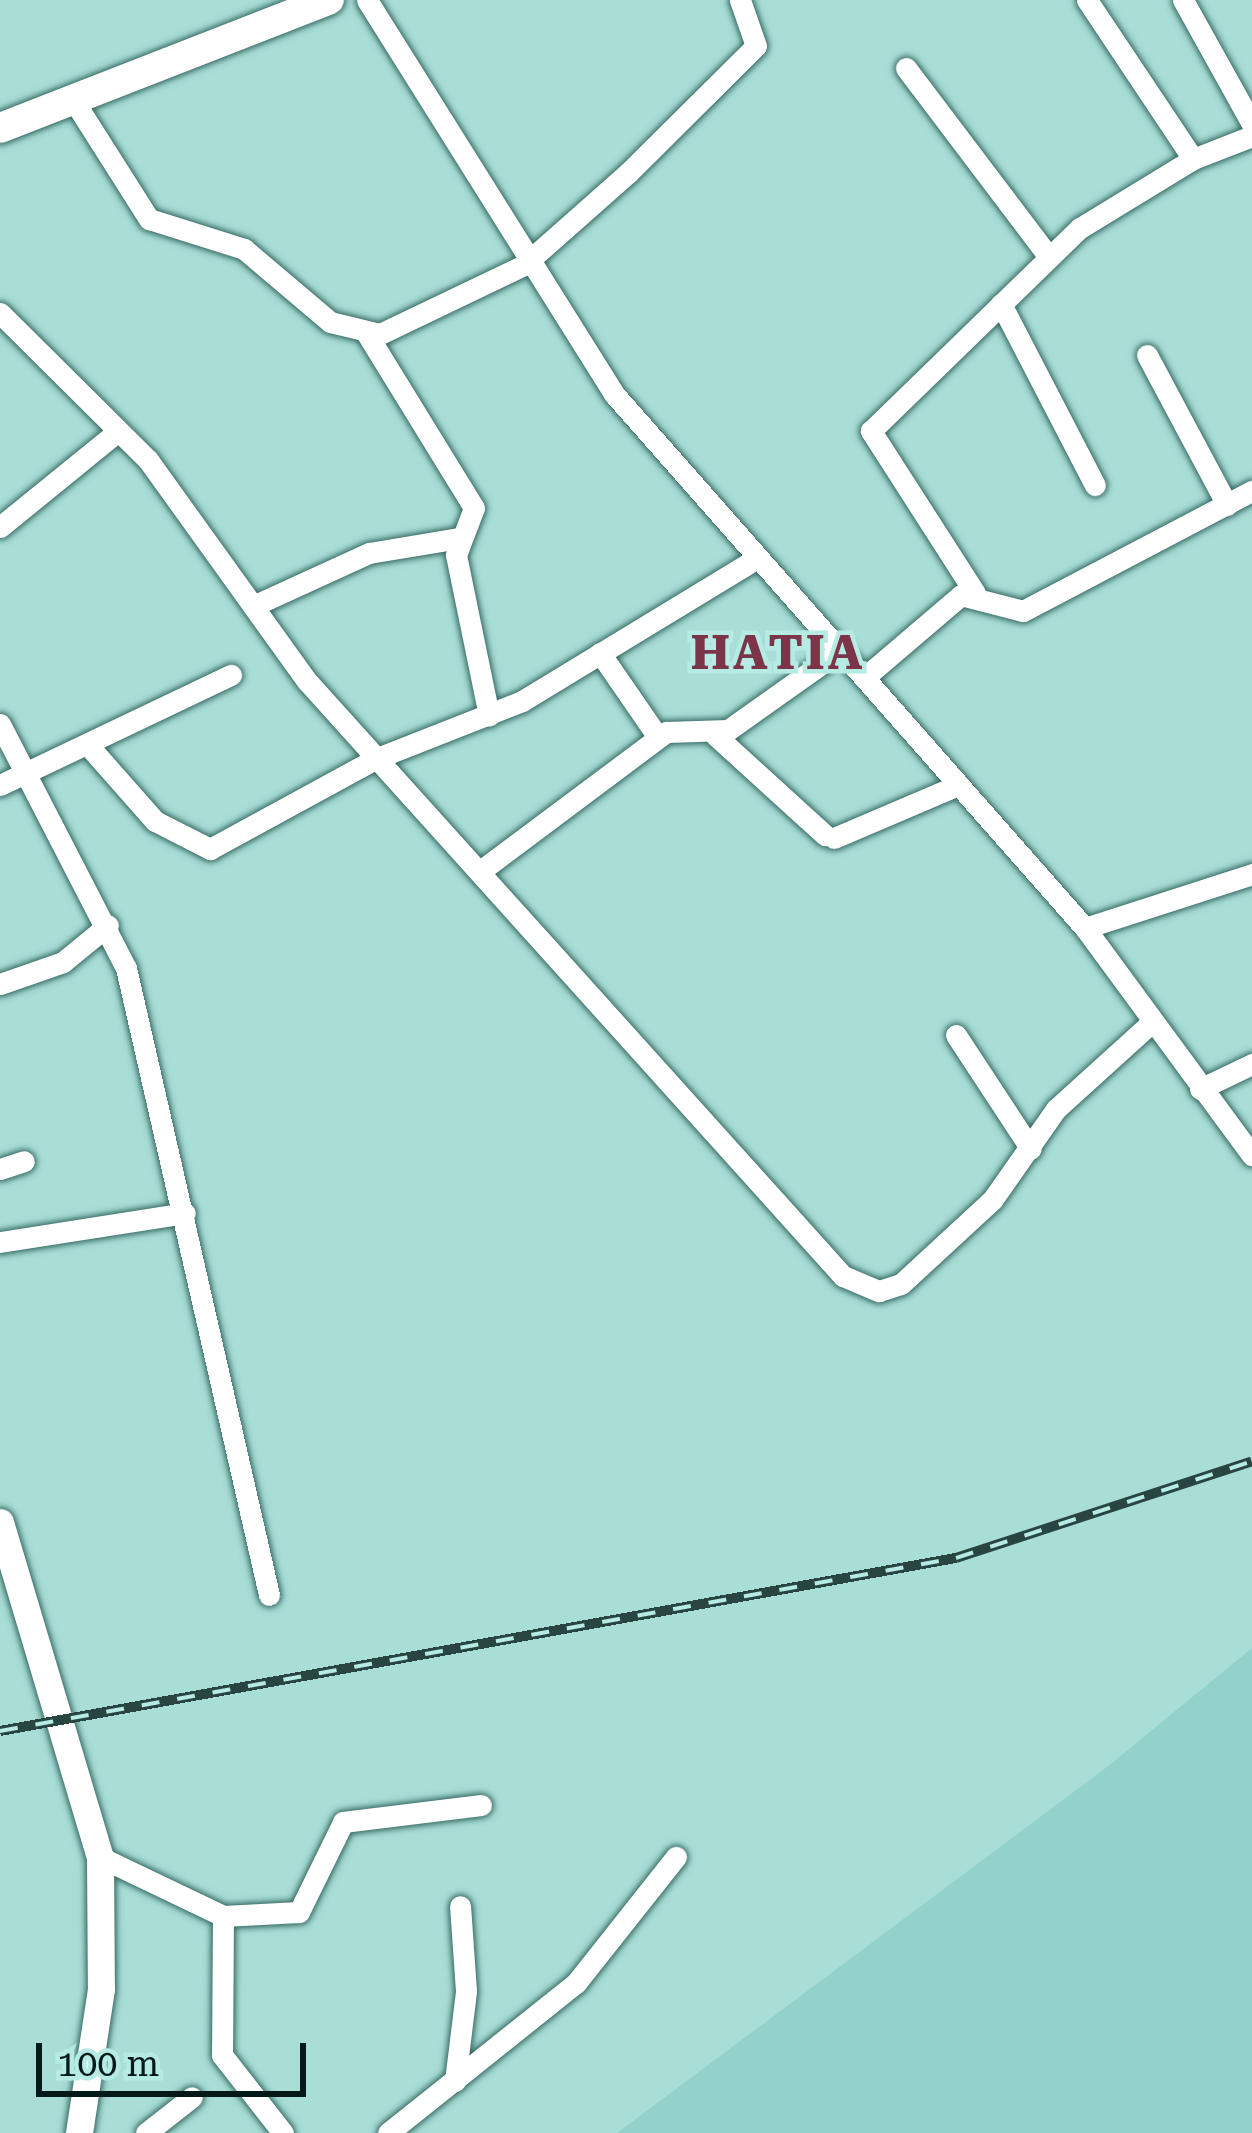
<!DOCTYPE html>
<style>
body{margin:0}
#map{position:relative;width:1252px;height:2133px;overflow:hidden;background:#a8ded6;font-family:"Roboto Serif",serif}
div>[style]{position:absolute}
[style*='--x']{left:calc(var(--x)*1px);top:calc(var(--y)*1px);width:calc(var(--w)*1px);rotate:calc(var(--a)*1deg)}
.built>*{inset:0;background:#93d2ca}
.roads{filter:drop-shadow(0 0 3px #376a64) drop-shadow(0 0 3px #376a64)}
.minor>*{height:21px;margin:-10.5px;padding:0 10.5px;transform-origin:10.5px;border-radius:10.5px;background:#fff}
.tertiary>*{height:27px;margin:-13.5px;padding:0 13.5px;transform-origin:13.5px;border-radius:13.5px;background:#fff}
.secondary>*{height:30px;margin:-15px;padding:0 15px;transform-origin:15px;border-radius:15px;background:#fff}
.rail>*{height:10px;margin-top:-5px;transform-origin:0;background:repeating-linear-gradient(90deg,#b5ebe3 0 18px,#294542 0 36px);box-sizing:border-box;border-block:3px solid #294542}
span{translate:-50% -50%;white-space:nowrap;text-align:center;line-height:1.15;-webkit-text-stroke:9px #b5ebe3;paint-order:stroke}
.district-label{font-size:48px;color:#7c3548;font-weight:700;letter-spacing:3px}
.scale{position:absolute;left:36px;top:2043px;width:270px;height:54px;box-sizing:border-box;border:6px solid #051a18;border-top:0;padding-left:15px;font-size:36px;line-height:42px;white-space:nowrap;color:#051a18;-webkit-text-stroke:9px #b5ebe3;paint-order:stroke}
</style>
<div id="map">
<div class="built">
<div style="clip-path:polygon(1252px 1648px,1252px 2133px,617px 2133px,1107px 1767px)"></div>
</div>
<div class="roads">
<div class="minor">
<div style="--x:367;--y:0;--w:465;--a:57.9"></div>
<div style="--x:614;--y:394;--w:712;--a:48.59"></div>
<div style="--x:1085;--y:928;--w:282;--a:53.7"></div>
<div style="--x:1087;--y:0;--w:191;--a:56.3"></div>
<div style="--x:1193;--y:159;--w:63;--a:-21.3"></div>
<div style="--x:1183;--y:0;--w:142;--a:60.9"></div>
<div style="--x:906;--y:68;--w:237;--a:52.9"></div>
<div style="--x:74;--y:101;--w:140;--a:57.6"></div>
<div style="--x:149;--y:219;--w:100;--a:17.5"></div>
<div style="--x:244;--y:249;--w:113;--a:40.3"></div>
<div style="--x:330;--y:322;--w:51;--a:13.5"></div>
<div style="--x:380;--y:334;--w:160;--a:-25.6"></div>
<div style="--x:524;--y:265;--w:139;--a:-41.5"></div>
<div style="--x:628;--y:173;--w:180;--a:-44.8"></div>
<div style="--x:756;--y:46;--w:49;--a:-109.2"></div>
<div style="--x:1001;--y:304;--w:204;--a:62.6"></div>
<div style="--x:0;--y:313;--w:209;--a:44.8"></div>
<div style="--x:148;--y:460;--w:272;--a:54.3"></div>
<div style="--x:307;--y:681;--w:801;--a:47.99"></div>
<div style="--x:843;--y:1276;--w:39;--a:23"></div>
<div style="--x:879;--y:1291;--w:23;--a:-18"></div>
<div style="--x:901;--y:1284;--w:125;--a:-42.7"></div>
<div style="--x:993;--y:1199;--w:110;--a:-55"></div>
<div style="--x:1056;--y:1109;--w:130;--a:-42.2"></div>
<div style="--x:367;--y:334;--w:204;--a:58.4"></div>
<div style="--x:474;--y:508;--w:50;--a:111"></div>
<div style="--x:456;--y:555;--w:164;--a:78.4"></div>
<div style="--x:1147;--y:355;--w:170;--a:61.9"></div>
<div style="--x:0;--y:527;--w:152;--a:-39.1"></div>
<div style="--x:975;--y:593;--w:193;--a:-122.7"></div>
<div style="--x:871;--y:431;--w:291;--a:-44.2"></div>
<div style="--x:1080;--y:228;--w:132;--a:-31.4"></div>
<div style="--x:253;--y:606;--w:128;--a:-24.6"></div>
<div style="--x:369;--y:553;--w:92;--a:-9.4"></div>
<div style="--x:600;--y:653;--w:102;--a:55.4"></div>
<div style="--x:865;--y:677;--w:126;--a:-40.5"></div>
<div style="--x:961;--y:595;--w:64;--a:14.5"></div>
<div style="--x:1023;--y:611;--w:259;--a:-27.7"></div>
<div style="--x:0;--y:724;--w:275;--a:62.7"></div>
<div style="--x:126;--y:968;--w:643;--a:77.15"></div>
<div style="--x:715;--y:735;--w:149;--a:42.3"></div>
<div style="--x:87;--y:744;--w:103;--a:48.6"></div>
<div style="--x:155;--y:821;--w:62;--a:27"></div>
<div style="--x:210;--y:849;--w:188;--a:-28.6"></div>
<div style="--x:375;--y:759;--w:158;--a:-21.5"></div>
<div style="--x:522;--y:701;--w:275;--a:-31.3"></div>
<div style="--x:0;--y:785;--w:256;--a:-25.5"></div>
<div style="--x:834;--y:838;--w:135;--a:-23.1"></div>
<div style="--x:483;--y:869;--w:229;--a:-36.8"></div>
<div style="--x:666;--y:732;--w:62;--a:-1.8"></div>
<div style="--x:728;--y:730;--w:138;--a:-35.3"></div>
<div style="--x:1085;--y:928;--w:176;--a:-17.9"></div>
<div style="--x:0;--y:984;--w:67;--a:-19.2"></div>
<div style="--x:63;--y:962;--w:58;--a:-39.4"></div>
<div style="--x:956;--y:1035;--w:136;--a:56.7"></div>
<div style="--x:1200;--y:1089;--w:58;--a:-25.7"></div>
<div style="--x:0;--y:1169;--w:25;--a:-18"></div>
<div style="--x:0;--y:1242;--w:187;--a:-8.9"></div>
<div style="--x:100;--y:1857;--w:136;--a:25.6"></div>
<div style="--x:223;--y:1916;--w:139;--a:90.4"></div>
<div style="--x:222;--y:2055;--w:99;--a:52"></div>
<div style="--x:223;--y:1916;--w:76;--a:-3"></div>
<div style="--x:299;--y:1912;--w:100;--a:-63.9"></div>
<div style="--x:343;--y:1822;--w:139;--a:-7"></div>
<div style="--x:455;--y:2081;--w:91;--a:-83"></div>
<div style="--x:466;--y:1991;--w:85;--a:-94"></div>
<div style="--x:146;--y:2133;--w:58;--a:-38"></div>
<div style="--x:388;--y:2133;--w:241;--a:-38.6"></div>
<div style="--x:576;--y:1983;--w:161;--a:-51.6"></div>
</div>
<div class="tertiary">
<div style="--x:0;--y:1522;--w:350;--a:73.4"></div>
<div style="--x:100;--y:1857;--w:132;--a:89.6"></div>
<div style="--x:101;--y:1989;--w:146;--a:98.7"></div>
</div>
<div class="secondary">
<div style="--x:0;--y:128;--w:353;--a:-21.3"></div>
</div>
</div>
<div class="rail">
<div style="--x:0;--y:1731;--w:972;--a:-10.26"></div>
<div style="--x:956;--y:1558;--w:311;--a:-18.1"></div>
</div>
<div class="district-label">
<span style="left:778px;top:654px">HATIA</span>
</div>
<div class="scale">100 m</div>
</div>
